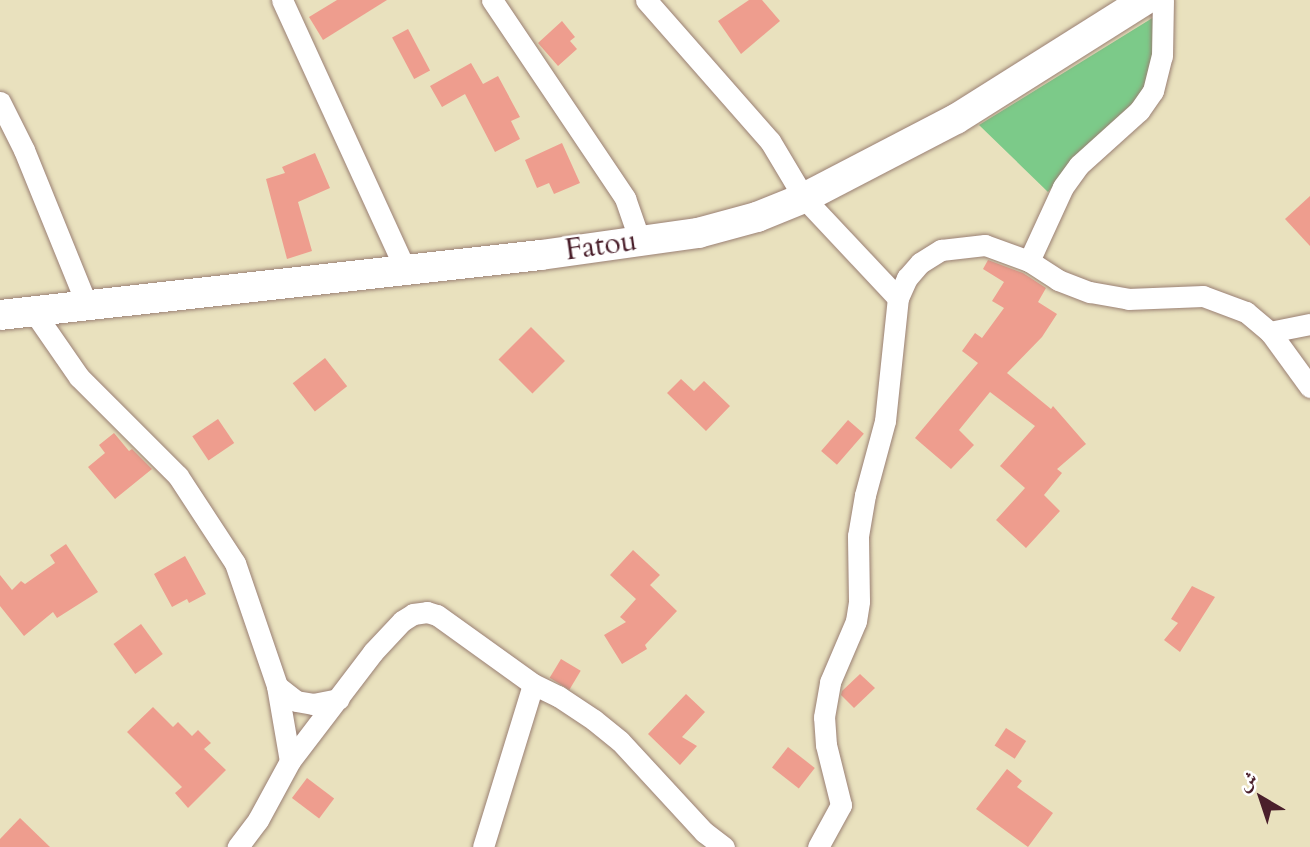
<!DOCTYPE html>
<meta charset="utf-8">
<style>
body{margin:0}
#map{position:relative;width:1310px;height:847px;overflow:hidden;background:#e9e1be;font-family:Cardo,Amiri,serif}
div>[style]{position:absolute}
[style*='--x']{left:calc(var(--x)*1px);top:calc(var(--y)*1px);width:calc(var(--w)*1px);rotate:calc(var(--a)*1deg)}
.green>*{inset:0;background:#7cca89}
.building>*{inset:0;background:#ee9d8e;transform-origin:0 0}
.roads{filter:drop-shadow(0 0 2px #9a8074) drop-shadow(0 0 2px #9a8074)}
.street>*{height:21px;margin:-10.5px;padding:0 10.5px;transform-origin:10.5px;border-radius:10.5px;background:#fff}
.secondary>*{height:30px;margin:-15px;padding:0 15px;transform-origin:15px;border-radius:15px;background:#fff}
span{translate:-50% -50%;white-space:nowrap;text-align:center;line-height:1.15;-webkit-text-stroke:5px #fff;paint-order:stroke}
.street-label{font-size:30px;color:#4a1f2b}
.north{position:absolute;left:1226px;top:763px;width:70px;height:70px;-webkit-text-stroke:5px #fff;paint-order:stroke;rotate:321deg;font-size:19px;font-weight:700;line-height:28px;text-align:center;color:#4a1f2b}
.north::after{content:'';display:block;margin:auto;width:24px;height:32px;background:#4a1f2b;clip-path:polygon(50% 0,100% 100%,50% 72%,0 100%)}
</style>
<div id="map">
<div class="green">
<div style="clip-path:polygon(1154px 17px,1158px 18px,1147px 90px,1087px 145px,1048px 192px,979px 125px)"></div>
</div>
<div class="building">
<div style="clip-path:polygon(337px 0,387px 0,323px 40px,309px 17px)"></div>
<div style="clip-path:polygon(749px 0,762px 0,780px 21px,741px 54px,718px 21px)"></div>
<div style="clip-path:polygon(562px 21px,575px 37px,570px 41px,577px 49px,558px 66px,538px 43px)"></div>
<div style="left:408px;top:29px;width:47px;height:18px;rotate:62deg"></div>
<div style="clip-path:polygon(471px 63px,483px 84px,498px 76px,520px 117px,511px 121px,520px 139px,495px 152px,465px 94px,442px 107px,430px 86px)"></div>
<div style="clip-path:polygon(562px 143px,580px 183px,554px 194px,549px 183px,537px 188px,525px 160px)"></div>
<div style="clip-path:polygon(315px 153px,330px 188px,298px 202px,312px 251px,287px 259px,266px 179px,285px 173px,282px 167px)"></div>
<div style="clip-path:polygon(1310px 196px,1310px 246px,1285px 219px)"></div>
<div style="clip-path:polygon(988px 260px,1023px 273px,1046px 288px,1038px 302px,1057px 314px,1042px 337px,1007px 373px,1051px 409px,1053px 406px,1086px 444px,1057px 469px,1062px 473px,1044px 495px,1060px 511px,1026px 548px,996px 520px,1025px 488px,1000px 466px,1035px 426px,990px 392px,959px 430px,974px 445px,951px 469px,915px 438px,978px 363px,962px 351px,975px 333px,982px 338px,1004px 308px,992px 301px,1004px 282px,983px 269px)"></div>
<div style="left:531px;top:327px;width:48px;height:46px;rotate:45deg"></div>
<div style="left:325px;top:358px;width:36px;height:41px;rotate:52deg"></div>
<div style="clip-path:polygon(681px 379px,694px 391px,704px 381px,730px 406px,706px 431px,667px 393px)"></div>
<div style="left:218px;top:419px;width:29px;height:31px;rotate:56deg"></div>
<div style="left:848px;top:420px;width:21px;height:41px;rotate:41deg"></div>
<div style="clip-path:polygon(114px 433px,129px 451px,132px 449px,152px 469px,115px 499px,88px 467px,105px 453px,99px 445px)"></div>
<div style="clip-path:polygon(66px 544px,98px 592px,57px 618px,53px 612px,24px 636px,0 606px,0 575px,12px 590px,21px 581px,25px 584px,55px 563px,50px 555px)"></div>
<div style="clip-path:polygon(633px 550px,660px 575px,650px 585px,677px 611px,645px 645px,647px 649px,622px 664px,604px 635px,626px 622px,620px 617px,636px 599px,610px 575px)"></div>
<div style="clip-path:polygon(185px 556px,206px 594px,189px 603px,187px 599px,172px 607px,154px 574px)"></div>
<div style="clip-path:polygon(1192px 586px,1215px 597px,1180px 652px,1164px 640px,1178px 623px,1171px 619px)"></div>
<div style="left:141px;top:624px;width:37px;height:34px;rotate:54deg"></div>
<div style="left:561px;top:659px;width:23px;height:22px;rotate:31deg"></div>
<div style="clip-path:polygon(860px 674px,875px 688px,854px 708px,841px 695px,842px 691px)"></div>
<div style="clip-path:polygon(686px 694px,705px 712px,682px 737px,697px 746px,680px 765px,648px 734px)"></div>
<div style="clip-path:polygon(153px 707px,173px 727px,178px 722px,192px 736px,198px 730px,211px 743px,204px 749px,226px 770px,188px 808px,175px 793px,182px 787px,127px 732px)"></div>
<div style="left:1006px;top:728px;width:24px;height:21px;rotate:33deg"></div>
<div style="left:788px;top:747px;width:34px;height:26px;rotate:38deg"></div>
<div style="clip-path:polygon(1007px 769px,1022px 781px,1017px 787px,1053px 813px,1028px 847px,976px 809px)"></div>
<div style="left:307px;top:778px;width:34px;height:25px;rotate:37deg"></div>
<div style="clip-path:polygon(20px 818px,50px 847px,0 847px,0 839px)"></div>
</div>
<div class="roads">
<div class="street">
<div style="--x:282;--y:0;--w:298;--a:65.4"></div>
<div style="--x:492;--y:0;--w:239;--a:56.1"></div>
<div style="--x:625;--y:198;--w:46;--a:70.8"></div>
<div style="--x:646;--y:0;--w:188;--a:48.7"></div>
<div style="--x:770;--y:141;--w:66;--a:59.2"></div>
<div style="--x:804;--y:198;--w:137;--a:46.8"></div>
<div style="--x:0;--y:102;--w:54;--a:63.4"></div>
<div style="--x:24;--y:150;--w:165;--a:67.9"></div>
<div style="--x:1029;--y:261;--w:81;--a:-65.3"></div>
<div style="--x:1063;--y:187;--w:27;--a:-54"></div>
<div style="--x:1079;--y:165;--w:81;--a:-42"></div>
<div style="--x:1139;--y:111;--w:24;--a:-55"></div>
<div style="--x:1153;--y:91;--w:36;--a:-76"></div>
<div style="--x:1162;--y:56;--w:56;--a:-89"></div>
<div style="--x:34;--y:312;--w:79;--a:55.3"></div>
<div style="--x:79;--y:377;--w:140;--a:45"></div>
<div style="--x:178;--y:476;--w:104;--a:56.8"></div>
<div style="--x:235;--y:563;--w:130;--a:71.1"></div>
<div style="--x:277;--y:686;--w:76;--a:80.2"></div>
<div style="--x:290;--y:761;--w:67;--a:118.5"></div>
<div style="--x:258;--y:820;--w:34;--a:127"></div>
<div style="--x:1270;--y:332;--w:41;--a:-11.3"></div>
<div style="--x:277;--y:686;--w:24;--a:38"></div>
<div style="--x:296;--y:701;--w:17;--a:10"></div>
<div style="--x:313;--y:704;--w:26;--a:-11"></div>
<div style="--x:290;--y:761;--w:137;--a:-52.7"></div>
<div style="--x:373;--y:652;--w:42;--a:-46.9"></div>
<div style="--x:402;--y:621;--w:13;--a:-32"></div>
<div style="--x:413;--y:614;--w:14;--a:-8"></div>
<div style="--x:427;--y:612;--w:10;--a:17"></div>
<div style="--x:437;--y:615;--w:118;--a:35.7"></div>
<div style="--x:533;--y:684;--w:28;--a:26"></div>
<div style="--x:558;--y:696;--w:43;--a:33.7"></div>
<div style="--x:594;--y:720;--w:33;--a:39"></div>
<div style="--x:620;--y:741;--w:124;--a:47.3"></div>
<div style="--x:704;--y:832;--w:25;--a:37"></div>
<div style="--x:483;--y:847;--w:170;--a:-72.9"></div>
<div style="--x:818;--y:847;--w:48;--a:-61.3"></div>
<div style="--x:841;--y:805;--w:62;--a:-104"></div>
<div style="--x:826;--y:745;--w:28;--a:-94"></div>
<div style="--x:824;--y:717;--w:36;--a:-80"></div>
<div style="--x:830;--y:682;--w:66;--a:-66.9"></div>
<div style="--x:856;--y:621;--w:20;--a:-81"></div>
<div style="--x:859;--y:601;--w:65;--a:-90.9"></div>
<div style="--x:858;--y:536;--w:42;--a:-80.3"></div>
<div style="--x:865;--y:495;--w:77;--a:-74.9"></div>
<div style="--x:885;--y:421;--w:124;--a:-84"></div>
<div style="--x:898;--y:298;--w:22;--a:-66"></div>
<div style="--x:907;--y:278;--w:20;--a:-49"></div>
<div style="--x:920;--y:263;--w:25;--a:-32"></div>
<div style="--x:941;--y:250;--w:44;--a:-6.5"></div>
<div style="--x:985;--y:245;--w:47;--a:20"></div>
<div style="--x:1029;--y:261;--w:35;--a:33"></div>
<div style="--x:1058;--y:280;--w:34;--a:21"></div>
<div style="--x:1090;--y:292;--w:39;--a:10"></div>
<div style="--x:1128;--y:299;--w:75;--a:-2.3"></div>
<div style="--x:1203;--y:296;--w:46;--a:20.4"></div>
<div style="--x:1246;--y:312;--w:31;--a:40"></div>
<div style="--x:1270;--y:332;--w:68;--a:54"></div>
</div>
<div class="secondary">
<div style="--x:0;--y:315;--w:544;--a:-6.33"></div>
<div style="--x:541;--y:255;--w:159;--a:-8"></div>
<div style="--x:698;--y:233;--w:61;--a:-15.2"></div>
<div style="--x:757;--y:217;--w:51;--a:-22"></div>
<div style="--x:804;--y:198;--w:171;--a:-27.5"></div>
<div style="--x:956;--y:119;--w:223;--a:-32.2"></div>
</div>
</div>
<div class="street-label">
<span style="left:601px;top:246px;rotate:-8deg">Fatou</span>
</div>
<div class="north">ش</div>
</div>
